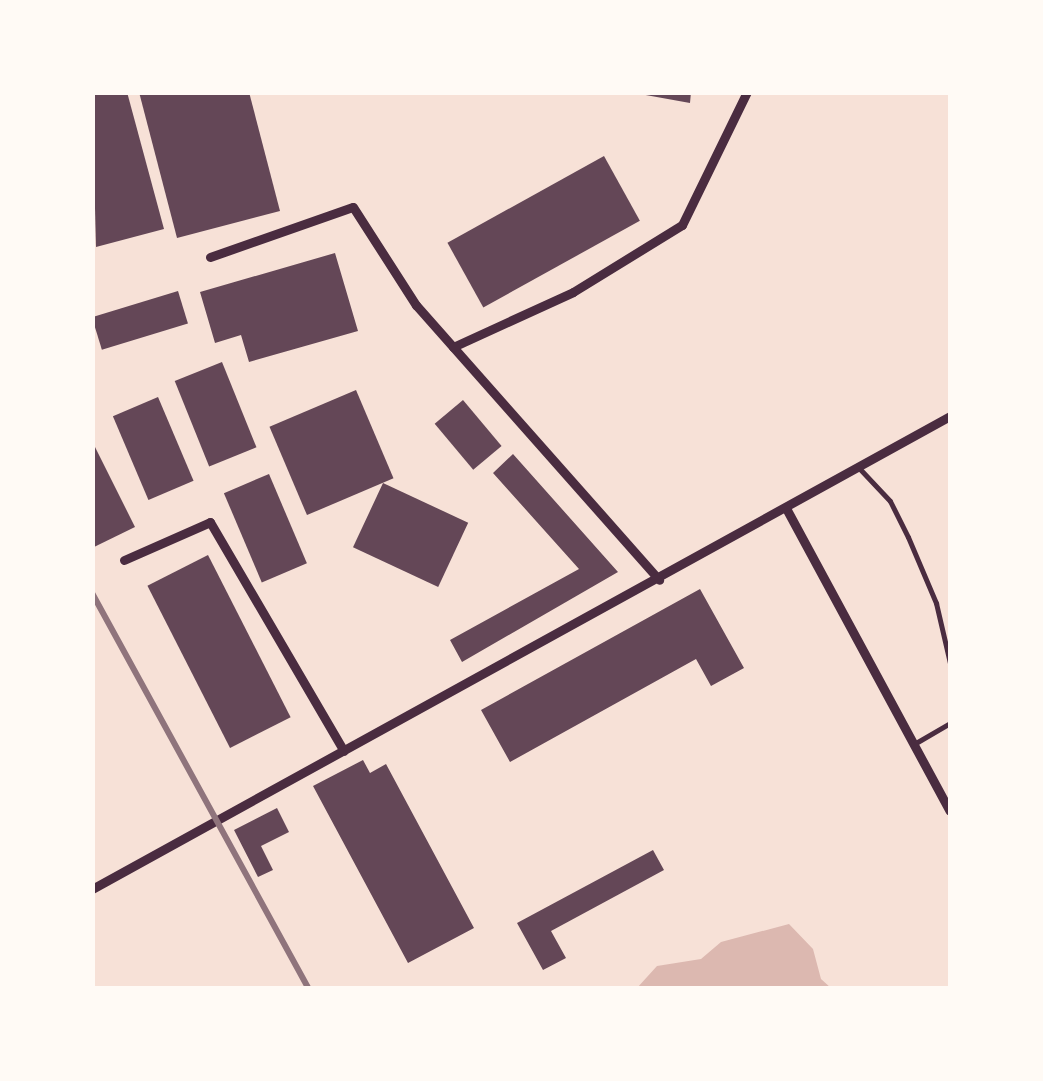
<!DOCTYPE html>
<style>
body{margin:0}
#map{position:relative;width:1043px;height:1081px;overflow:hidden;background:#f7e1d7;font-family:Bitter,serif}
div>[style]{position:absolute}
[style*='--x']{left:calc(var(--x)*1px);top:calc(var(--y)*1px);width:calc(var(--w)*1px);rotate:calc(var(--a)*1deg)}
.water>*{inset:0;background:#dcb8b0}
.building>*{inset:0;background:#644757;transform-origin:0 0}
.service>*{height:5px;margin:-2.5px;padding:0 2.5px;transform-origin:2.5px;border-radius:2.5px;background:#4a2c40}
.minor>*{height:9px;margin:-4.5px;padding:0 4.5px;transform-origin:4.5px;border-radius:4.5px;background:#4a2c40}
.rail>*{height:6px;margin:-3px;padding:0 3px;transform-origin:3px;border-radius:3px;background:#8f747c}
span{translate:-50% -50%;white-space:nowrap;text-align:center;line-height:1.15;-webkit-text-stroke:10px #fffaf5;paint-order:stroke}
.frame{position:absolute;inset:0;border:95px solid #fffaf5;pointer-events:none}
</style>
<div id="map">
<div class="water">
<div style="clip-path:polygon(789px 924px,813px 949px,821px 979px,831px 988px,637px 988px,657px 966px,701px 959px,721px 942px)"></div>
</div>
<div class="building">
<div style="clip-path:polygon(92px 92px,127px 92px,164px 229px,96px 247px)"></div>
<div style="clip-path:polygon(139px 92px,249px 92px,280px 211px,177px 238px)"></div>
<div style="clip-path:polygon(629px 92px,691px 92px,690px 103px)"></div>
<div style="left:604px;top:156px;width:74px;height:179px;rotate:61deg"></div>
<div style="clip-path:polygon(335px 253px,358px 331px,249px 362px,241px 335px,215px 343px,200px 292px)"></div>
<div style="left:178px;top:291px;width:34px;height:90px;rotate:73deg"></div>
<div style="left:222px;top:362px;width:92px;height:51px;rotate:68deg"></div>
<div style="left:356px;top:390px;width:96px;height:94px;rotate:67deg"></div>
<div style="left:158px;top:397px;width:91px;height:49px;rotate:67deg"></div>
<div style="left:463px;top:400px;width:60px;height:37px;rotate:50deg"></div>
<div style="clip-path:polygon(95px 447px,135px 527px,92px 548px,92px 449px)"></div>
<div style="clip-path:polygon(513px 454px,618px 572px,462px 662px,450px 640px,579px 569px,493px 473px)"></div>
<div style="left:269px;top:474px;width:97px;height:49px;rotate:67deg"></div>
<div style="left:383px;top:483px;width:94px;height:71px;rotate:25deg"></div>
<div style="left:208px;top:555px;width:182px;height:68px;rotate:63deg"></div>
<div style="clip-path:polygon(700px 589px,744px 668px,711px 686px,696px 659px,510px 762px,481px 710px)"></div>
<div style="clip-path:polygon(363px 760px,370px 773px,386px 764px,474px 928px,408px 963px,313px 786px)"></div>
<div style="clip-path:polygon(277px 808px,289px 832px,261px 846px,273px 870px,258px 877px,234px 830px)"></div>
<div style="clip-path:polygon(653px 850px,664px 870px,551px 931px,566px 958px,543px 970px,517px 923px)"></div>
</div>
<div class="service">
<div style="--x:859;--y:468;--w:45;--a:46.8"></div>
<div style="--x:890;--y:501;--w:40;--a:63.4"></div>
<div style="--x:908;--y:537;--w:72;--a:67"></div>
<div style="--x:936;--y:603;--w:62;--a:76.9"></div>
<div style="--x:914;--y:744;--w:42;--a:-30.3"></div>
</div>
<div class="minor">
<div style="--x:210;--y:257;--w:151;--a:-19.3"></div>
<div style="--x:353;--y:207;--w:117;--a:57.3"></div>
<div style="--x:416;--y:305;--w:367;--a:48.5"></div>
<div style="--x:453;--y:347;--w:132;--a:-24.6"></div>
<div style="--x:573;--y:292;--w:128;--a:-31.6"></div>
<div style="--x:682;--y:225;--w:148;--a:-64"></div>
<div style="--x:787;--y:510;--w:342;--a:61.6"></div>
<div style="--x:124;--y:560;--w:94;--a:-23.8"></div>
<div style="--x:210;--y:522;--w:265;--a:59.7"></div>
<div style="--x:92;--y:889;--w:980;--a:-28.87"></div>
</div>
<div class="rail">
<div style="--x:92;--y:593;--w:450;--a:61.3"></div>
</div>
<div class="frame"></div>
</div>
